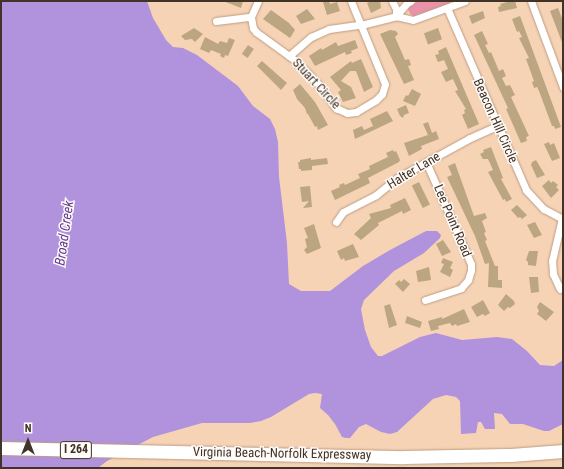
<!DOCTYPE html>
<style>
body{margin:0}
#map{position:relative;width:564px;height:469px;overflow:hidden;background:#f7d3b6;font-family:"Roboto Condensed",sans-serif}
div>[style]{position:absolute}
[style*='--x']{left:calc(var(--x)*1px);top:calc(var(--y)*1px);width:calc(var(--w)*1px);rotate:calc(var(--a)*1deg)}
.green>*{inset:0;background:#e992aa}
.water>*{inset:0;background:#b092dd}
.building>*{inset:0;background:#bba681;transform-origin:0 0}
.roads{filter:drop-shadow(0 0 1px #be9d80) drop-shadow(0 0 1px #be9d80)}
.minor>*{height:7px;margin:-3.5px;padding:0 3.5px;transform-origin:3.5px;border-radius:3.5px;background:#fff}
.motorway>*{height:13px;margin:-6.5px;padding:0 6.5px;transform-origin:6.5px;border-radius:6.5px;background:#fff}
span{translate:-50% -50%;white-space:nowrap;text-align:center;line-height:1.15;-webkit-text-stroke:3px #fffbf8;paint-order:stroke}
.shield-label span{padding:1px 3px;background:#fffbf8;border:1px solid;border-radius:3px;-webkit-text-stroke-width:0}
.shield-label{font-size:12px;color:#413327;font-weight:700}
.street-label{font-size:13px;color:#413327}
.water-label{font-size:14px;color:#623a92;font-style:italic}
.frame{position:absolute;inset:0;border:2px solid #413327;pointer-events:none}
.north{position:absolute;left:8px;top:421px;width:40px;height:40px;-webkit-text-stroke:3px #fffbf8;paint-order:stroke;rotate:0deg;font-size:11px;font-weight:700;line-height:16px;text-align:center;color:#413327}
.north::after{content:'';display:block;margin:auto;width:14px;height:18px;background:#413327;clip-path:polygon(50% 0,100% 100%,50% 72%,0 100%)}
</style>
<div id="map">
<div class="green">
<div style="clip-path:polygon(419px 1px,451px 1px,449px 4px,415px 17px,411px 15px,408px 10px,409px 6px)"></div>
</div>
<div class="water">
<div style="clip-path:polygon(1px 1px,147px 1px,153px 18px,166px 40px,173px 47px,183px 48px,197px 55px,238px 86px,253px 106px,270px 119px,275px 129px,278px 142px,279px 177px,287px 243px,289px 284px,301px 291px,330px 291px,363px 266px,390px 250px,426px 231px,437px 231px,441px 235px,440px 238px,424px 253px,394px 271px,364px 300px,361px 309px,365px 330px,371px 347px,378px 356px,382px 356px,420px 337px,436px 333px,462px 340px,497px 337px,512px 339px,527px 351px,540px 365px,554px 366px,563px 360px,563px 424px,549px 431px,544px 431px,523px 424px,510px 424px,502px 414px,494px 413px,495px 429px,485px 429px,481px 422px,478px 422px,476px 433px,461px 434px,460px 401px,456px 397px,446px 395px,433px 399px,397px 432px,390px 434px,381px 432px,366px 424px,359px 427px,350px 438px,346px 438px,342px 437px,335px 424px,328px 415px,320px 408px,322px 394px,315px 393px,309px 394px,271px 417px,261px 421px,250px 423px,202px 423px,153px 437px,107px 461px,98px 468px,1px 468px)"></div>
</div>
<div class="building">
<div style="clip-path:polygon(223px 1px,243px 1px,241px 8px)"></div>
<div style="clip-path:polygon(329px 1px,330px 4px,337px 2px,340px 11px,327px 15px,323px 2px)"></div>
<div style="clip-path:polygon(371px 1px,380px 1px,381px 8px,371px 13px,367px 3px)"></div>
<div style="clip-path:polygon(511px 1px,515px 1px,517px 8px,499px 12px,498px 7px,501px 6px,500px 4px)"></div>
<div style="clip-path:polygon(558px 8px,563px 21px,563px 45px,550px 11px)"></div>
<div style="clip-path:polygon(307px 9px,315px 19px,301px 24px,296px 16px)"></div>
<div style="clip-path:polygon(271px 10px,289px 23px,295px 30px,290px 38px,263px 19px)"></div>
<div style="clip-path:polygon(483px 11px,485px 18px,472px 24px,469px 16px)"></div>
<div style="clip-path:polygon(520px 16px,561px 127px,555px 129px,554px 126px,552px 126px,539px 91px,537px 87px,534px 88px,532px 82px,534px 81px,526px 59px,529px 58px,519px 38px,522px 37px,519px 31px,517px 32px,512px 19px)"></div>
<div style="clip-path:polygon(194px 28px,203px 34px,195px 42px,192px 39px,185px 40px,181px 36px)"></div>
<div style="left:438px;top:28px;width:12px;height:15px;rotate:70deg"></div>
<div style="clip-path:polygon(390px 30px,396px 31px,398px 34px,395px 37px,405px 60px,409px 59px,411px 65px,408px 66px,414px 80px,404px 84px,380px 34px)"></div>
<div style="clip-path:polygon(482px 31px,488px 44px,485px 45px,489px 53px,491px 52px,499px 71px,503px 69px,506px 76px,502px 78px,506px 86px,510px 85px,515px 95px,511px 97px,529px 136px,526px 137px,527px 141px,521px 143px,506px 109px,508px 108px,474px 35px)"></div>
<div style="clip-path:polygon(205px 37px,218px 44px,220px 41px,227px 43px,229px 38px,235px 40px,228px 56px,225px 55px,224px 58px,220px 56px,221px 54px,211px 50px,209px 53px,200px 49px)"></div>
<div style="clip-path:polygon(355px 40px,358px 48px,351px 51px,352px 53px,346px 55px,345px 52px,315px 66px,309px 56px,321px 48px,322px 50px,336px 42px,338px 46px)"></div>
<div style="left:248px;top:45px;width:7px;height:11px;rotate:34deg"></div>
<div style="clip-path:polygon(446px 47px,479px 124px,468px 129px,462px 115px,465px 113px,464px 110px,466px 109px,455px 91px,458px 90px,453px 79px,446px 82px,441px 72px,448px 69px,444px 60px,438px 62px,435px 55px,439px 54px,438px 51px)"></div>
<div style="clip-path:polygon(361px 59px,373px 87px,364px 92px,356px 71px,350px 71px,341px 81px,351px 87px,356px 98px,343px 102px,338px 92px,341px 90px,330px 77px,351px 61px,352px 63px)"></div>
<div style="clip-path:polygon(262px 61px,287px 83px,281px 90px,257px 66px)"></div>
<div style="clip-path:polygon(300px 84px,315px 102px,328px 125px,318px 130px,317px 126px,315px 127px,308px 114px,307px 114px,305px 108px,297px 99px,293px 90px)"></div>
<div style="clip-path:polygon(412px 89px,421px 94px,415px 106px,403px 101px,406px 95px,408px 96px)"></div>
<div style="clip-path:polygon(406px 105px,409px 113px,404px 115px,403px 118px,400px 116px,397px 109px)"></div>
<div style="clip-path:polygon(387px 111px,393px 121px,355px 139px,353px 130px,362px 126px,364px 130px,373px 126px,370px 119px)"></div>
<div style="clip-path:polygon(428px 122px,432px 133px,436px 131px,439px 139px,421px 146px,422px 149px,409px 156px,404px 143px,428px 135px,423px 124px)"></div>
<div style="clip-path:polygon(549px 142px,550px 145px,554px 143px,560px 158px,552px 161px,544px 144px)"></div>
<div style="clip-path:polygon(491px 147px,503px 178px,501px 179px,512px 199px,506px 202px,505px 199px,503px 200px,488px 172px,493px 170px,488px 159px,483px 159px,480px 154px,484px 152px,483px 150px)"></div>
<div style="clip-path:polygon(393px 150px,394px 152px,396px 151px,400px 160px,399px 162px,368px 178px,370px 183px,335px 200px,331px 191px,340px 187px,339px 185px,344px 183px,345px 185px,360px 178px,358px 174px,370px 169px,369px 166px,388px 157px,386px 153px)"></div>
<div style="clip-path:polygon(311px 158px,311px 160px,327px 158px,328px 164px,312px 166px,312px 170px,301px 171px,301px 169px,299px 169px,298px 162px,300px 162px,300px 160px)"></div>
<div style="clip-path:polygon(536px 160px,545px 175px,537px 178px,531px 165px,532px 162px)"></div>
<div style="clip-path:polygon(455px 163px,474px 216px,485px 213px,487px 218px,482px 221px,486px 232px,484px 233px,487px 240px,485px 241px,495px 266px,498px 266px,498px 280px,502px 280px,502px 288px,488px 287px,489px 263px,485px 264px,475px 236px,447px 177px,452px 175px,448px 166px)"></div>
<div style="clip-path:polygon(549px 180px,551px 183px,553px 181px,558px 185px,556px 187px,559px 190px,551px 198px,542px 186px)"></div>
<div style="left:419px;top:182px;width:25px;height:8px;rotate:64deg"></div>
<div style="clip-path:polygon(310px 186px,312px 207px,303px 208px,309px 201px,302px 202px,300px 187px)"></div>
<div style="clip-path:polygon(405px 198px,411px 210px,403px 214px,402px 211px,378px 223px,379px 225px,361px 240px,354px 234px,371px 218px,369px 214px,391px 208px,390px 205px)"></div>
<div style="clip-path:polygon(517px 205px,527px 215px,522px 219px,520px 217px,518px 218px,511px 210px)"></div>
<div style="clip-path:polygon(535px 222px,542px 235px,534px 238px,527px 225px)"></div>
<div style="clip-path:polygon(314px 224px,321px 248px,307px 254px,304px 250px,307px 247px,305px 239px,308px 238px,304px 228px)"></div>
<div style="clip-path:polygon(443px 240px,451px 252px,442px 256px,436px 244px)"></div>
<div style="clip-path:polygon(353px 244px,359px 257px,345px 261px,344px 258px,341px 260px,337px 251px)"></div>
<div style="clip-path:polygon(529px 251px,538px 251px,536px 266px,528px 265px,528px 262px,526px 260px)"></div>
<div style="clip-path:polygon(443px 258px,453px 262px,450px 268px,453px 270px,450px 277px,440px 272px,444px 264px,441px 263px)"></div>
<div style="clip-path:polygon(429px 267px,431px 280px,418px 282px,416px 271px)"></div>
<div style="clip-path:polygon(529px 277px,538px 277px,539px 292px,531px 293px)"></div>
<div style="clip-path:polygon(404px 279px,410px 284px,403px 292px,395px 284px,399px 280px,401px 282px)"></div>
<div style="clip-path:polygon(506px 294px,514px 301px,515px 304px,510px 308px,508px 307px,504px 311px,498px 305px)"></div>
<div style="clip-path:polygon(483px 300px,490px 313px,485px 316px,483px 314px,477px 317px,471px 307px)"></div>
<div style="clip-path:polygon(540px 302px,554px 312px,546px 321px,537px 314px,539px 311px,537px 307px)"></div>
<div style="clip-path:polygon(390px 304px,397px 325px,389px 328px,384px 306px)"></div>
<div style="clip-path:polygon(464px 309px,470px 322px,457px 326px,456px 324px,452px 326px,450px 323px,438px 326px,439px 329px,431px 331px,428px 321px,442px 317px,442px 319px)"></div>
<div style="clip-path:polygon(407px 316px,422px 322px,420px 328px,405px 323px)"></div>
</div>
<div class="roads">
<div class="minor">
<div style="--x:258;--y:1;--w:17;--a:114"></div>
<div style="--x:251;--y:17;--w:11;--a:80"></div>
<div style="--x:253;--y:28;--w:5;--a:53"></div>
<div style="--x:256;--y:32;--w:49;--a:35.9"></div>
<div style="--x:296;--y:61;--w:33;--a:46"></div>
<div style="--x:319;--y:85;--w:29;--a:54"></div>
<div style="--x:336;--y:108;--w:12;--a:24"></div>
<div style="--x:347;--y:113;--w:9;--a:-6"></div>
<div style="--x:356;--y:112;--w:23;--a:-31"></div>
<div style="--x:376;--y:100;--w:8;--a:-45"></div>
<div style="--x:382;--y:94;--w:10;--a:-73"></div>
<div style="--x:385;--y:84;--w:90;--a:-112.3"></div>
<div style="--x:392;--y:1;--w:9;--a:63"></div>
<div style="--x:396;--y:9;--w:7;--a:90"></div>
<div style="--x:531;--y:1;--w:92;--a:69.6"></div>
<div style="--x:447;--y:8;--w:198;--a:66.5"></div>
<div style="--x:526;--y:190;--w:26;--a:47"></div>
<div style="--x:544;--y:209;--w:21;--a:28"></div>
<div style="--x:396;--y:16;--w:17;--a:-50"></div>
<div style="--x:407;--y:3;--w:4;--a:-27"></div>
<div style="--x:216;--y:21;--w:35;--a:-7"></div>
<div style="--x:289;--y:56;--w:29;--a:-41"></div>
<div style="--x:311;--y:37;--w:20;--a:-24"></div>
<div style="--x:329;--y:29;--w:36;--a:-8"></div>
<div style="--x:365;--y:24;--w:32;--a:-14"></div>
<div style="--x:396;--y:16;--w:17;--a:13"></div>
<div style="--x:413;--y:20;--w:55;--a:-20.1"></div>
<div style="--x:336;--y:222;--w:12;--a:-55"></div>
<div style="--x:343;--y:212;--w:37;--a:-27"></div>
<div style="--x:376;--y:195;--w:27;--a:-39"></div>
<div style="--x:397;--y:178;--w:83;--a:-28.7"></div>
<div style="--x:470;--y:138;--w:30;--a:-24"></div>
<div style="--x:560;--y:289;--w:17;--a:-115"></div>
<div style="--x:553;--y:274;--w:13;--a:-94"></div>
<div style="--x:552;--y:261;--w:44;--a:-76.9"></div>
<div style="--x:425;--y:300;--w:38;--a:-18"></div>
<div style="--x:461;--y:288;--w:11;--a:-49"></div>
<div style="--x:468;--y:280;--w:10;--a:-73"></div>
<div style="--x:471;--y:270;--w:6;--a:-90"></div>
<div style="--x:471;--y:264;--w:111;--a:-113.8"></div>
</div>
<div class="motorway">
<div style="--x:1;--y:448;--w:403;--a:1.3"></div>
<div style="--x:404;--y:457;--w:107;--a:-1.1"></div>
<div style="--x:511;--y:455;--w:52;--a:-4.4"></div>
</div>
</div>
<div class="shield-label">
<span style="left:76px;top:450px">I 264</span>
</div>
<div class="street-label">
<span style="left:316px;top:84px;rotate:47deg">Stuart Circle</span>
<span style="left:495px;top:121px;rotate:66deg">Beacon Hill Circle</span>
<span style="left:414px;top:171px;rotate:-31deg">Halter Lane</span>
<span style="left:452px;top:221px;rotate:67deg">Lee Point Road</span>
<span style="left:282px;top:454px;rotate:1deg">Virginia Beach-Norfolk Expressway</span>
</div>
<div class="water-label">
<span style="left:64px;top:233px;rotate:-82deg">Broad Creek</span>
</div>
<div class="frame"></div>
<div class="north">N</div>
</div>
